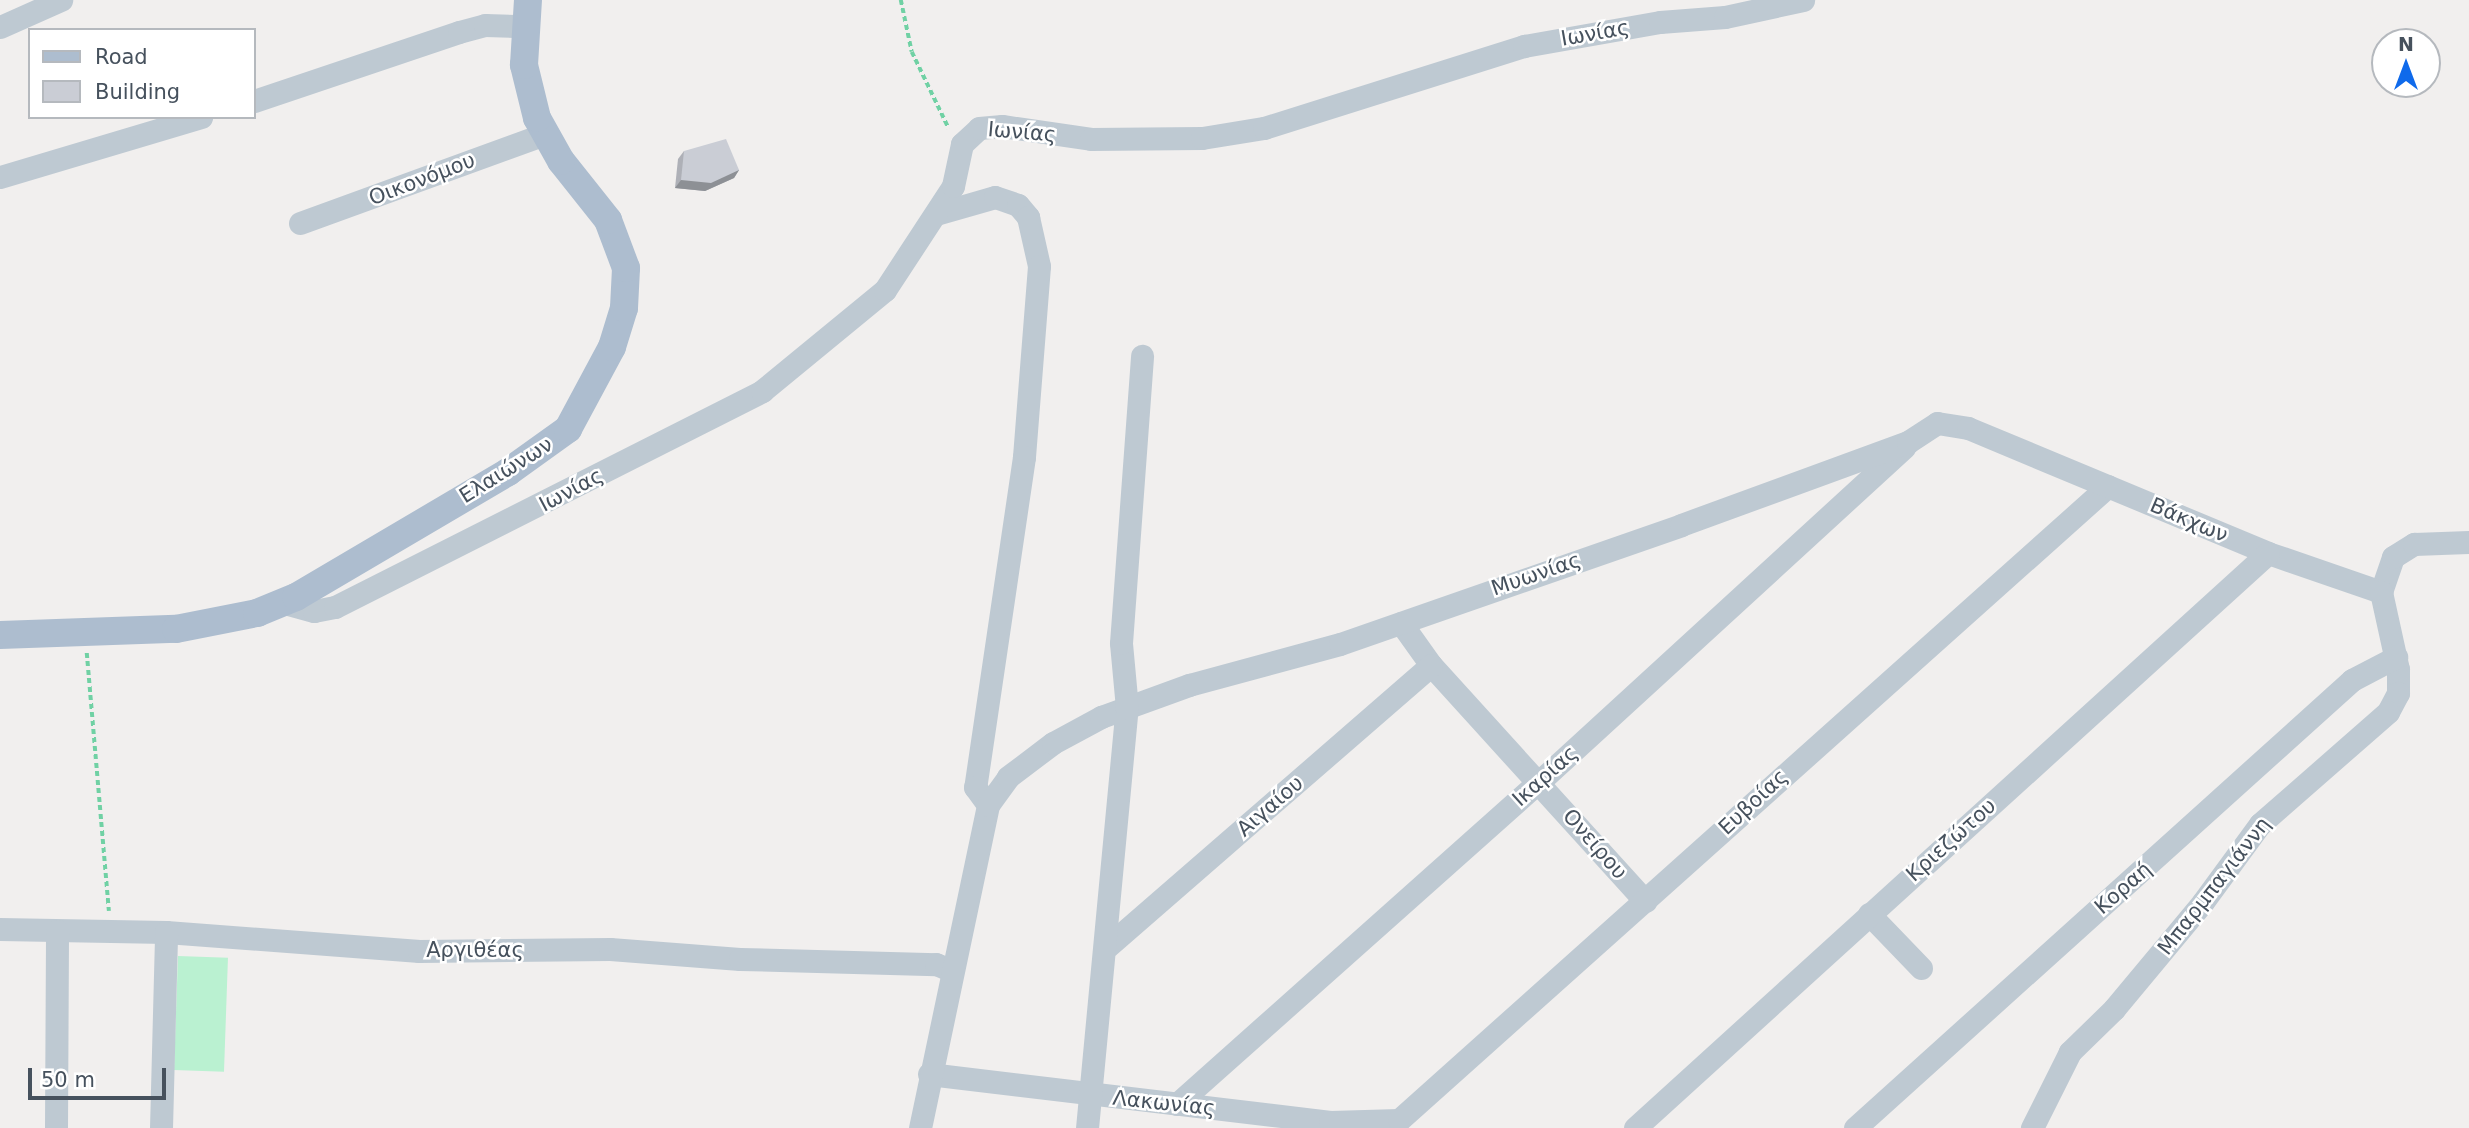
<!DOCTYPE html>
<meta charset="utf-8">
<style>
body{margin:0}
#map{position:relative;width:2469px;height:1128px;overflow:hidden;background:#f1efee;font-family:"DejaVu Sans",sans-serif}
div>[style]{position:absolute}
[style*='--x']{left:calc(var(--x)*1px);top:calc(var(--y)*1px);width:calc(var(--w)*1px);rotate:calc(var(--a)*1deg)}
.green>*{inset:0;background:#baf1d1;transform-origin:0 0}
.path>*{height:3.5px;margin-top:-1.75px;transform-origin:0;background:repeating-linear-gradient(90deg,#70d1a4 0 5px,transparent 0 8.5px)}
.minor>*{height:23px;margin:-11.5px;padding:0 11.5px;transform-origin:11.5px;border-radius:11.5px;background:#bec9d2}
.major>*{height:28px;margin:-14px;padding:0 14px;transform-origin:14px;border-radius:14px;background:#adbdcf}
.wall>*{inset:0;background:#aeb0b7}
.shaded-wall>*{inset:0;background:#8d9095}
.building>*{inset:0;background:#cacdd5}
span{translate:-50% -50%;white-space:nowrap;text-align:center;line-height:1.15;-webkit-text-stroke:5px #fff;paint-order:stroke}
.street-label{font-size:21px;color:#46515d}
.legend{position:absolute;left:28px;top:28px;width:228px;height:91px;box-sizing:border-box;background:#fff;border:2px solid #b5b9be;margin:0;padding:9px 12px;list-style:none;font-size:21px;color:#46515d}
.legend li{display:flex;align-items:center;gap:14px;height:35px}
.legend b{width:35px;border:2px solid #b5b9be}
.north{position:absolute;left:2371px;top:28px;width:70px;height:70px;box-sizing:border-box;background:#fff;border:2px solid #b5b9be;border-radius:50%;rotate:0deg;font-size:19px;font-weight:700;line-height:28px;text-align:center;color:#46515d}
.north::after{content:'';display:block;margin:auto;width:24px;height:32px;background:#0f6aeb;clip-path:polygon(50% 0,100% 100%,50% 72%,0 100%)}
.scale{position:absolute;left:28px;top:1068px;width:138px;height:32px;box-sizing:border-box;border:4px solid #46515d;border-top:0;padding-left:9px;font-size:21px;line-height:24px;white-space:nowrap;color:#46515d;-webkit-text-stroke:5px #fff;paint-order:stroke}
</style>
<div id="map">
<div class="green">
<div style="left:178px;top:956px;width:50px;height:114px;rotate:2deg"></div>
</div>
<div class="path">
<div style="--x:901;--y:0;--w:53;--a:78.1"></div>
<div style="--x:912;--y:52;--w:85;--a:64.3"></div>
<div style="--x:87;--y:653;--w:259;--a:85.1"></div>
</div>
<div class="minor">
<div style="--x:0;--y:27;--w:67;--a:-23.9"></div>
<div style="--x:254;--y:101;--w:216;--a:-18.6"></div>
<div style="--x:459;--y:32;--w:27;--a:-15"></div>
<div style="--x:485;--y:25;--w:38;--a:2"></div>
<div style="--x:0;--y:177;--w:210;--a:-16.6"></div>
<div style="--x:936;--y:214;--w:61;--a:-16.1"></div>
<div style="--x:995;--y:197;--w:24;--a:19"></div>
<div style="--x:1018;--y:205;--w:16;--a:50"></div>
<div style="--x:1028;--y:217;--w:50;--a:77.3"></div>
<div style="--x:1039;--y:266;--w:192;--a:94.5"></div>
<div style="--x:1024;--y:457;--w:334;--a:98.4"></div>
<div style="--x:975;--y:787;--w:22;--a:54"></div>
<div style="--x:300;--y:223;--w:260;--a:-20"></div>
<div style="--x:2381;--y:592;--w:37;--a:-71"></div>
<div style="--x:2393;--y:557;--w:25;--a:-32"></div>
<div style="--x:2414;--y:544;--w:55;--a:-2.1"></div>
<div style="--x:284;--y:603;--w:31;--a:15"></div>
<div style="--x:314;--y:611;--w:21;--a:-11"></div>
<div style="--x:335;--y:607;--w:479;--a:-26.8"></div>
<div style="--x:762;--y:391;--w:159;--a:-39.4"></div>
<div style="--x:885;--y:290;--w:124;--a:-56.8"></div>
<div style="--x:953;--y:186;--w:43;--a:-77.9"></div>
<div style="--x:962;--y:144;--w:23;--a:-43"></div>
<div style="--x:979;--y:128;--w:23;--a:-5"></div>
<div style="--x:1002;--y:126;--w:90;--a:8.3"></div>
<div style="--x:1091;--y:139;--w:111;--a:-0.5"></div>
<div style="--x:1202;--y:138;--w:63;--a:-9.2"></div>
<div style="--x:1264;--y:128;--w:273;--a:-17.5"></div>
<div style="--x:1524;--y:46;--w:138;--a:-10"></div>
<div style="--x:1660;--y:22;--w:65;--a:-4.4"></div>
<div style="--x:1725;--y:17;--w:80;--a:-12.3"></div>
<div style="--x:1401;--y:623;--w:52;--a:54.5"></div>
<div style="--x:1431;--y:665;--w:319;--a:47.8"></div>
<div style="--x:1869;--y:914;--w:75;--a:46.1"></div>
<div style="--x:0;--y:929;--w:166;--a:1"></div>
<div style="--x:166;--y:932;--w:254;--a:4.3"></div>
<div style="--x:419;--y:951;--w:191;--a:-0.6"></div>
<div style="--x:610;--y:949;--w:130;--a:4.4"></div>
<div style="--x:740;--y:959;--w:196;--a:1.5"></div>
<div style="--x:936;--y:964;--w:15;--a:23"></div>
<div style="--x:1108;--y:946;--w:428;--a:-41"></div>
<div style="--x:929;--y:1074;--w:404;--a:6.8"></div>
<div style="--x:1330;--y:1122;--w:69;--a:-1.7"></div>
<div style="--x:1177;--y:1104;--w:486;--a:-41.7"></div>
<div style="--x:1540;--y:781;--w:494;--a:-42.5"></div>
<div style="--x:1399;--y:1120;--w:951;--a:-41.8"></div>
<div style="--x:56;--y:1128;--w:197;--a:-89.7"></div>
<div style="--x:161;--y:1128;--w:196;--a:-88.5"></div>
<div style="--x:920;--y:1128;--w:330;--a:-78.1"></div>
<div style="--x:988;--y:805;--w:34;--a:-54"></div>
<div style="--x:1008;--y:777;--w:56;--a:-37.1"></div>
<div style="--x:1053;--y:743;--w:55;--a:-28.4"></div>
<div style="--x:1101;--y:717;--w:94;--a:-20"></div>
<div style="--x:1189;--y:685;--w:156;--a:-15.2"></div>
<div style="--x:1340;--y:644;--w:361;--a:-19.2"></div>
<div style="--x:1681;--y:525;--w:242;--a:-20.1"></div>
<div style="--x:1908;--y:442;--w:35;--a:-33"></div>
<div style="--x:1937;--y:423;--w:31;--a:9"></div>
<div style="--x:1968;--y:428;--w:325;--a:22.6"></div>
<div style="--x:2268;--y:553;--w:120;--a:19"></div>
<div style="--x:2381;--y:592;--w:79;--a:77.6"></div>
<div style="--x:2398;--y:669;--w:24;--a:90"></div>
<div style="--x:2398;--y:693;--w:21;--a:118"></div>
<div style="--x:2388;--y:712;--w:170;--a:138.8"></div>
<div style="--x:2260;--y:824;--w:97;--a:126.2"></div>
<div style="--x:2203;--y:902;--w:139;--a:129.8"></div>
<div style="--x:2114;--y:1009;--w:62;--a:135.7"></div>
<div style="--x:2070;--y:1052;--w:85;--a:116.6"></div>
<div style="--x:1087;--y:1128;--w:422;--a:-84.6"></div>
<div style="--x:1127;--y:708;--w:65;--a:-95.3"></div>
<div style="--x:1121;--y:643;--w:288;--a:-85.8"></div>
<div style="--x:1635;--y:1128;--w:855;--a:-42.25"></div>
<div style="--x:1855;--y:1128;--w:669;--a:-42.03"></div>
<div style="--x:2352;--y:680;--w:50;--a:-27.6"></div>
</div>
<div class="major">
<div style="--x:0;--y:635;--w:176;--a:-2"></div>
<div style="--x:176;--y:629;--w:83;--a:-11.2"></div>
<div style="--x:257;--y:613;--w:42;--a:-22.3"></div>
<div style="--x:296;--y:597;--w:246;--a:-30.5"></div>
<div style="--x:508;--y:472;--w:74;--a:-35.6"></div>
<div style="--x:568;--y:429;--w:93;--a:-61.8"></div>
<div style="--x:612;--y:347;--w:41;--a:-72.9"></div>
<div style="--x:624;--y:308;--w:40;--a:-87.1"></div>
<div style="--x:626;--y:268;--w:51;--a:-110.6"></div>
<div style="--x:608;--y:220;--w:75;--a:-128.5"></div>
<div style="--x:561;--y:161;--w:49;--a:-119.2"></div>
<div style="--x:537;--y:118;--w:55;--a:-103.8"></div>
<div style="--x:524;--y:65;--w:65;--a:-86.5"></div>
</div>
<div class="wall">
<div style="clip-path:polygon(684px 151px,739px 170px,734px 178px,705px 191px,675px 188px,678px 159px)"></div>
</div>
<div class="shaded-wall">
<div style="clip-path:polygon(739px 170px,734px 178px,705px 191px,675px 188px,681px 180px)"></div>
</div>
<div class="building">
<div style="clip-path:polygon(726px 139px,739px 170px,711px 183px,681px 180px,684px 151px)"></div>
</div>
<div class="street-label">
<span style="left:1595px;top:33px;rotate:-10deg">Ιωνίας</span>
<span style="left:1022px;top:132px;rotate:5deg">Ιωνίας</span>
<span style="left:422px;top:179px;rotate:-21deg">Οικονόμου</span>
<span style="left:506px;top:470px;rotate:-32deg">Ελαιώνων</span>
<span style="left:571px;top:490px;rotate:-28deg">Ιωνίας</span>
<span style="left:2189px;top:520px;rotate:23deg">Βάκχων</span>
<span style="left:1536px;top:574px;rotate:-19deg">Μυωνίας</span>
<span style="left:1545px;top:776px;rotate:-42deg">Ικαρίας</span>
<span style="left:1753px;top:802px;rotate:-43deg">Ευβοίας</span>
<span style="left:1270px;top:806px;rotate:-41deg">Αιγαίου</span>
<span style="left:1951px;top:840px;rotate:-42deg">Κριεζώτου</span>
<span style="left:1595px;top:844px;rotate:49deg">Ονείρου</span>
<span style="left:2214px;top:886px;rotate:-52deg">Μπαρμπαγιάννη</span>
<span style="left:2123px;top:888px;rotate:-41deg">Κοραή</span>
<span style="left:475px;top:950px">Αργιθέας</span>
<span style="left:1164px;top:1103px;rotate:6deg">Λακωνίας</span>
</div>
<ul class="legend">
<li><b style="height:9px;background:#adbdcf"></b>Road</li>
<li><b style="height:19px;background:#cacdd5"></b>Building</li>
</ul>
<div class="north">N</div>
<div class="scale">50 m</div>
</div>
